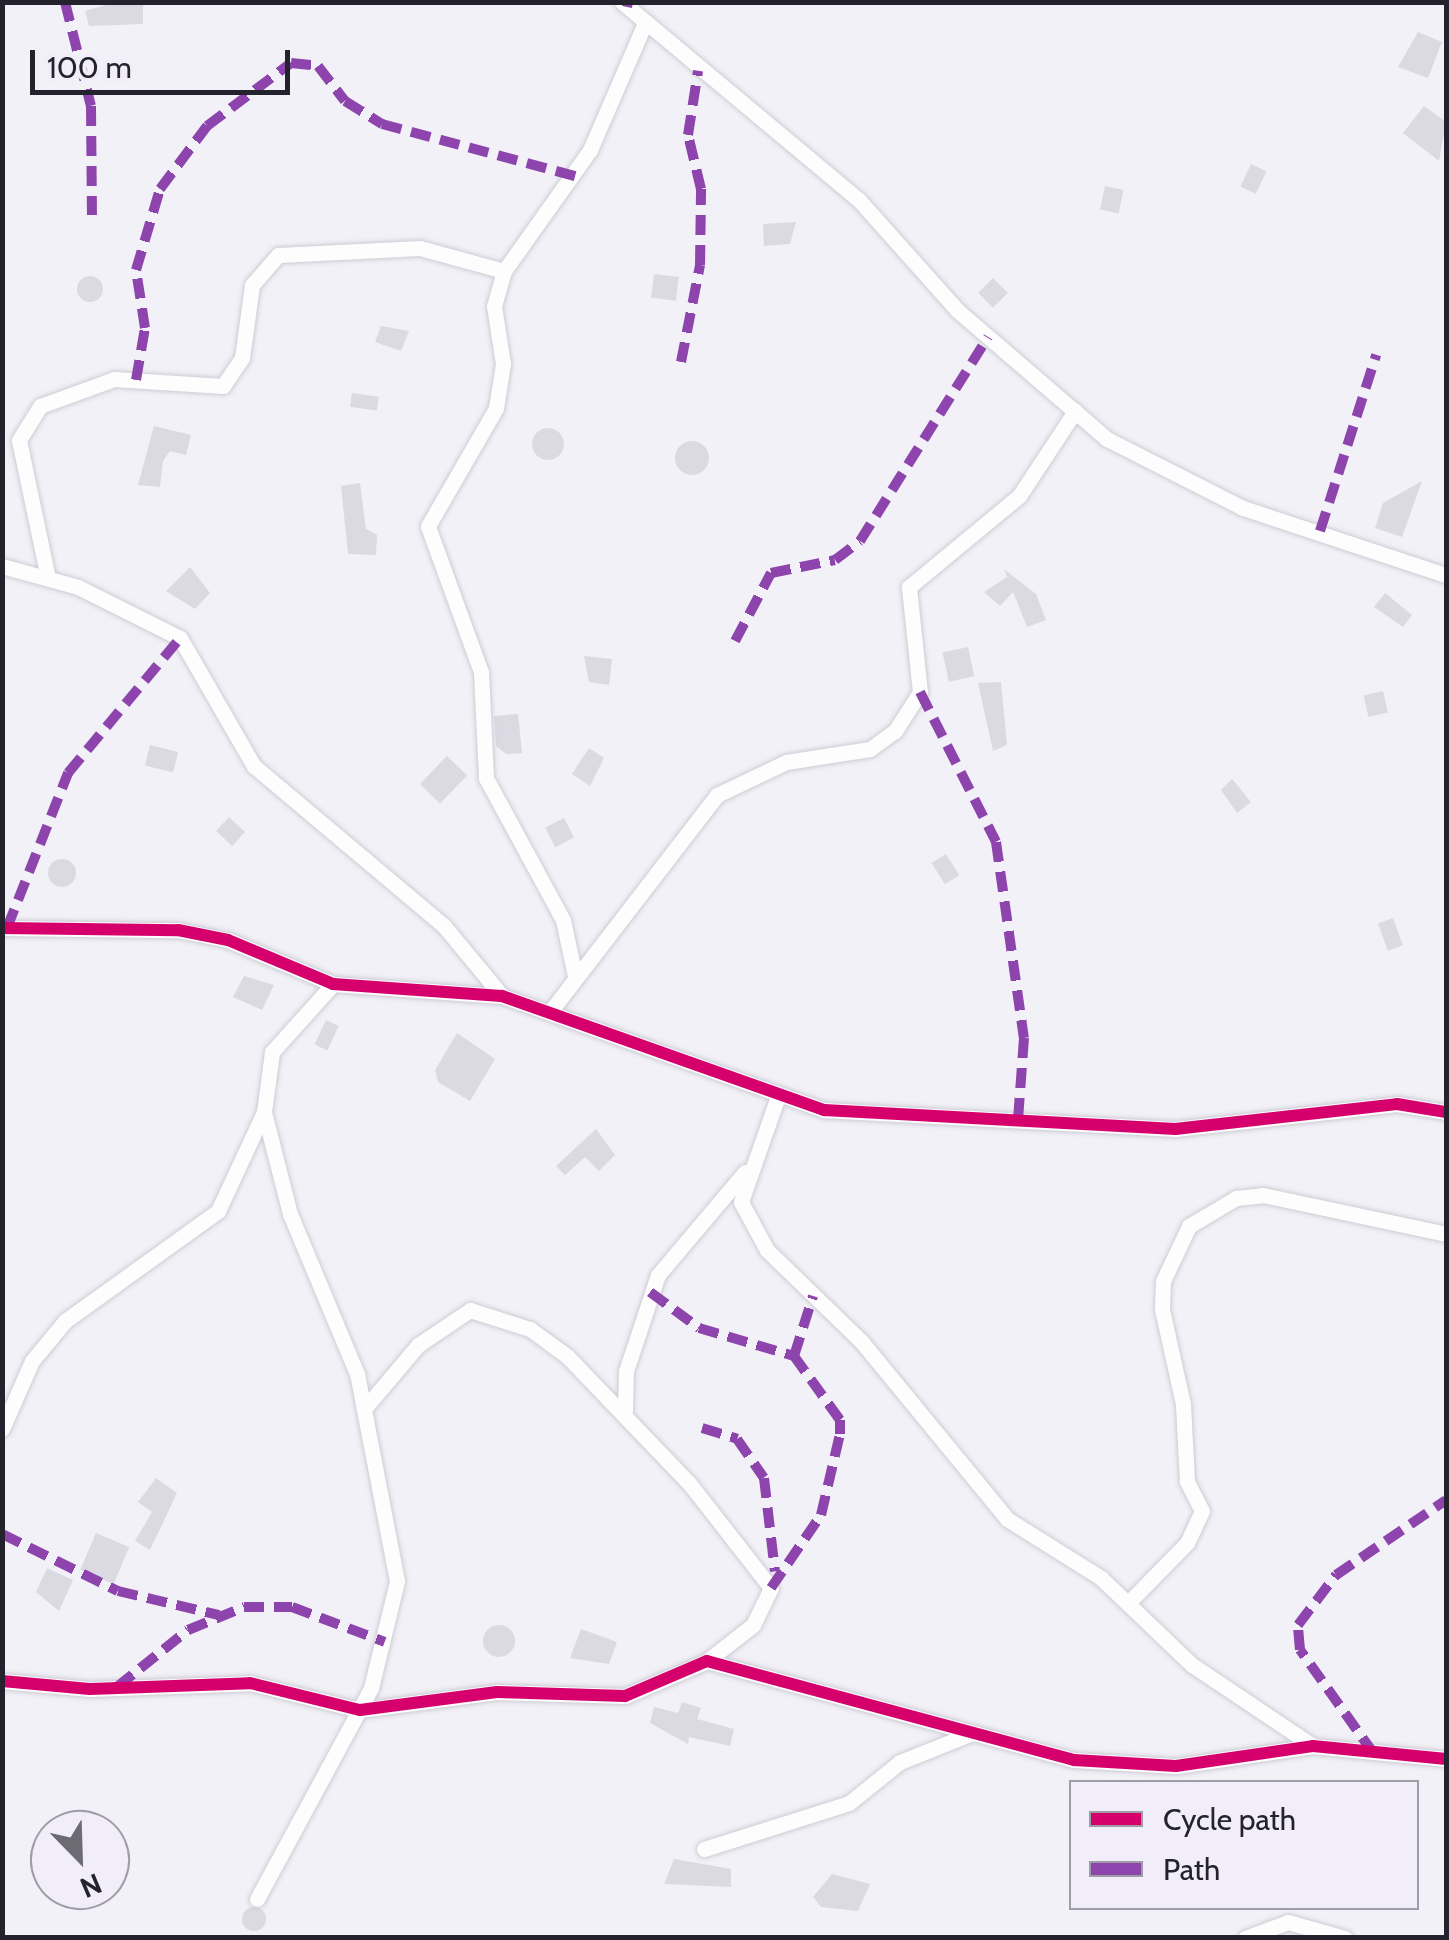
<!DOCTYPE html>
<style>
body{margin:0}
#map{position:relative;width:1449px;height:1940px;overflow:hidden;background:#f2f1f7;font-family:Cabin,sans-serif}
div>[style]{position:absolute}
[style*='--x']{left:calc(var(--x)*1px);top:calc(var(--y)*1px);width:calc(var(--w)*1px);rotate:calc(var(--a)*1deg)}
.building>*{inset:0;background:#dbd9e2;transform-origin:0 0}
.round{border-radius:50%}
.roads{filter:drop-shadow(0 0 2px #ceccd5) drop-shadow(0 0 2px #ceccd5)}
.minor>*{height:15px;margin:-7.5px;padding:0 7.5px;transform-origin:7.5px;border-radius:7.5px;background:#fdfdfe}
.quiet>*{height:10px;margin-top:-5px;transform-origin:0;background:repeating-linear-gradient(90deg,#8e44ad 0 20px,transparent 0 30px)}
.cycleway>*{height:12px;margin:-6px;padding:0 6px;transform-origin:6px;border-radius:6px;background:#d6006c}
span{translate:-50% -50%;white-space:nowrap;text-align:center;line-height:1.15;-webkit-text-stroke:8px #f1eefa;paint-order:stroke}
.frame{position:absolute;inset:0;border:5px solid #24222c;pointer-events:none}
.legend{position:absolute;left:1069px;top:1780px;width:350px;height:130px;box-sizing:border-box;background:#f1eefa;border:2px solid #9f9ca8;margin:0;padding:12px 18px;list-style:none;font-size:30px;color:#24222c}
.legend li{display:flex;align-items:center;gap:20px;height:50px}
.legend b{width:50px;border:2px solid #9f9ca8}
.north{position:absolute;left:30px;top:1810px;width:100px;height:100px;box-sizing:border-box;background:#f1eefa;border:2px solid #9f9ca8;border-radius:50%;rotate:157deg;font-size:28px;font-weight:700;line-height:40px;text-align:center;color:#24222c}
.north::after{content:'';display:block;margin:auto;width:35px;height:45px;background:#6c6a73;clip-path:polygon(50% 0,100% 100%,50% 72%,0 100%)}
.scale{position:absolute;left:30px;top:50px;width:260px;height:45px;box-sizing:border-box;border:5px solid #24222c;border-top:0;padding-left:12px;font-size:30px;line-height:35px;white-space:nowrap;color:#24222c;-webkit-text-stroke:8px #f1eefa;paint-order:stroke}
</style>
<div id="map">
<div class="building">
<div style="clip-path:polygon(116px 2px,143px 2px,143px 24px,89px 26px,85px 11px)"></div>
<div style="clip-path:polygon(1418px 32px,1442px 42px,1428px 78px,1398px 67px)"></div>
<div style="clip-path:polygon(1424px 106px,1446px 122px,1439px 161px,1403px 133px)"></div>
<div style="left:1251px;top:164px;width:17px;height:25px;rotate:25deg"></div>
<div style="left:1105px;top:186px;width:19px;height:24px;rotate:12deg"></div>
<div style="clip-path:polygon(796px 222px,790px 244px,764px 246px,763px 224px)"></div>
<div style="left:654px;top:274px;width:25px;height:24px;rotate:7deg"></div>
<div class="round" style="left:77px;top:276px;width:26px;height:26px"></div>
<div style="left:993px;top:278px;width:21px;height:21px;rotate:45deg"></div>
<div style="clip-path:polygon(381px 326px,409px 331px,401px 351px,375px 342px)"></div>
<div style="left:352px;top:393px;width:27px;height:14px;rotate:8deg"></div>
<div style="clip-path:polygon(154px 426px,191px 435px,186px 455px,170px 451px,163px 461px,160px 487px,138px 485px)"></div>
<div class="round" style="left:532px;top:428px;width:32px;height:32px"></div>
<div class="round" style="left:675px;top:441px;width:34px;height:34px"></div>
<div style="clip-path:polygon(1422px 481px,1402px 537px,1375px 528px,1383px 503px)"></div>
<div style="clip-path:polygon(360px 483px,366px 529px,377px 535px,376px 555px,348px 554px,341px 486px)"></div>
<div style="clip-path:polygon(190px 567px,210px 593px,195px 609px,166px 591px)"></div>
<div style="clip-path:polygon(1004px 569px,1036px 594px,1046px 620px,1027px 627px,1013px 592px,1000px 606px,984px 592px,1007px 577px)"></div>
<div style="clip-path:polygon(1385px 593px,1412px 615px,1403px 627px,1374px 607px)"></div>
<div style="left:968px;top:647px;width:30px;height:26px;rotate:78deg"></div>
<div style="clip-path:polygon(584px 656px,612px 659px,609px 685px,589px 682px)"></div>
<div style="clip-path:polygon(1001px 682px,1007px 745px,993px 751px,978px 683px)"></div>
<div style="left:1383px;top:691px;width:22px;height:20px;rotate:77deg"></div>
<div style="clip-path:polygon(518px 714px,522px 753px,506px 754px,496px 746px,494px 716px)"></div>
<div style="left:150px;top:745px;width:29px;height:21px;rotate:14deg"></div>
<div style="clip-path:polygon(589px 748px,604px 758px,590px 786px,572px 774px)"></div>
<div style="left:447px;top:756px;width:28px;height:39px;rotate:44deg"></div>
<div style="clip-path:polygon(1232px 779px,1251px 802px,1237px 813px,1221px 790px)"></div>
<div style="left:229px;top:817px;width:22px;height:19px;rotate:43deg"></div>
<div style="left:564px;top:818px;width:22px;height:21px;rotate:63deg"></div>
<div style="left:946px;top:854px;width:25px;height:17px;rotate:58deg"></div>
<div class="round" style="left:48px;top:859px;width:28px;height:28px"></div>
<div style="left:1393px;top:918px;width:29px;height:16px;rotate:70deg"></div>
<div style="clip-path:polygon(244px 976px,274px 985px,262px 1010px,233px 997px)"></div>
<div style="left:326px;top:1020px;width:14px;height:27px;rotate:25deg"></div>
<div style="clip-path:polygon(457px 1033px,495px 1059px,470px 1101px,438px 1082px,435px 1070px)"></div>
<div style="clip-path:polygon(596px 1129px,615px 1155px,599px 1171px,585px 1157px,565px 1175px,556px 1166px)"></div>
<div style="clip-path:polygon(156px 1478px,177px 1493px,150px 1550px,135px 1541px,152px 1512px,138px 1502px)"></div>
<div style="left:96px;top:1533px;width:36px;height:40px;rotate:23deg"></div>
<div style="clip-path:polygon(47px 1568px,73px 1580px,59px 1611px,36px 1592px)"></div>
<div class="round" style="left:483px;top:1625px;width:32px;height:32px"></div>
<div style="clip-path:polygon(581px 1629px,617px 1642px,609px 1664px,570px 1658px)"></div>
<div style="clip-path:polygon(682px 1702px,701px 1708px,697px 1719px,734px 1729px,730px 1746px,689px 1737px,688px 1744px,650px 1723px,654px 1707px,678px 1713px)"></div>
<div style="clip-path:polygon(674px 1859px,731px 1869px,731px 1887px,664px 1884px)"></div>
<div style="clip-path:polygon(832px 1874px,870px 1884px,858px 1911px,821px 1907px,813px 1897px)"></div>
<div class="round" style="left:242px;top:1907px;width:24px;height:24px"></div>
</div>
<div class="roads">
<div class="minor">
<div style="--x:622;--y:2;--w:309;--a:39.9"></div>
<div style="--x:859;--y:200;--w:147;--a:48.3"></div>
<div style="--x:957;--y:310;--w:198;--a:40.7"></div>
<div style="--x:1107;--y:439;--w:153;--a:26.9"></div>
<div style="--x:1243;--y:508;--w:214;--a:18.3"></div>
<div style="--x:2;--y:566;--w:79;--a:15.4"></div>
<div style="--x:78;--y:587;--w:114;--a:26.6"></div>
<div style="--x:180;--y:638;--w:148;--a:60"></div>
<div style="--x:254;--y:766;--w:248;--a:40.1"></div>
<div style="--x:444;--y:926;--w:91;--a:50.4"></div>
<div style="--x:48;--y:578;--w:141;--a:-101.9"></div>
<div style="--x:19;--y:440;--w:40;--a:-58"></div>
<div style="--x:40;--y:406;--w:79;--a:-20"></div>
<div style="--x:114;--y:379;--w:109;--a:3.7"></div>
<div style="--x:223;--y:386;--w:34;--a:-56"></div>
<div style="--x:242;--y:358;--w:74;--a:-82.2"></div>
<div style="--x:252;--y:285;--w:40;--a:-49"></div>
<div style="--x:278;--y:255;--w:142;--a:-2.8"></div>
<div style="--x:420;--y:248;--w:87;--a:15.3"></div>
<div style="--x:2;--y:928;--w:176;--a:0.7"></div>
<div style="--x:178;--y:930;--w:51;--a:11.3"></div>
<div style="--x:228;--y:940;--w:114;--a:22.7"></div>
<div style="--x:333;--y:984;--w:169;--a:4.1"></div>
<div style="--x:502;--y:996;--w:342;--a:19.5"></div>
<div style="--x:824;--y:1110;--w:352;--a:3.1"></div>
<div style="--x:1175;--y:1129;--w:223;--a:-6.4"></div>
<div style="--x:1397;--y:1104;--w:50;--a:9.3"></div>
<div style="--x:575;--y:976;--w:57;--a:-102.1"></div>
<div style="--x:563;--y:920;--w:162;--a:-118.5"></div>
<div style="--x:486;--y:778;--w:106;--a:-92.7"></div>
<div style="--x:481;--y:672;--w:155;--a:-110"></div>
<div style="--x:428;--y:526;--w:136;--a:-60"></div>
<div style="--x:496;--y:408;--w:45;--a:-81"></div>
<div style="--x:503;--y:364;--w:59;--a:-98.8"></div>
<div style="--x:494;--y:306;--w:36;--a:-74"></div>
<div style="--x:504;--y:271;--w:148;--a:-54.6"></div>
<div style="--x:590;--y:150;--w:138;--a:-66.6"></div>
<div style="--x:553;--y:1008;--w:269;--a:-52.4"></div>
<div style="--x:717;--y:795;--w:76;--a:-25.6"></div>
<div style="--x:786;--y:762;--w:85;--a:-8.8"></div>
<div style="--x:870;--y:749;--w:31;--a:-36"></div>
<div style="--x:895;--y:731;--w:46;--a:-57.3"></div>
<div style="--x:920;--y:692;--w:106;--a:-96"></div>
<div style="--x:909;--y:587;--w:143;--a:-39.6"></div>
<div style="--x:1019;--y:496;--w:102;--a:-56.6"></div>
<div style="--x:777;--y:1099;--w:109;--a:109.3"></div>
<div style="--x:741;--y:1202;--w:55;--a:61.6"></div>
<div style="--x:767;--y:1250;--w:131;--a:44.1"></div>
<div style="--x:861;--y:1341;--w:230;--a:50.6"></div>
<div style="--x:1007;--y:1519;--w:111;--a:32.1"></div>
<div style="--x:1101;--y:1578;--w:126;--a:43.7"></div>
<div style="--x:1192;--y:1665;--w:146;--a:33.8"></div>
<div style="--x:364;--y:1409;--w:84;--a:-49.8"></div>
<div style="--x:418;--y:1345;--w:63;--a:-33.9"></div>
<div style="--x:470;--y:1310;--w:63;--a:17.6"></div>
<div style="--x:530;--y:1329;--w:46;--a:36.1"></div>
<div style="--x:567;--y:1356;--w:176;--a:46.2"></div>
<div style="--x:689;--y:1483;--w:133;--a:52"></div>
<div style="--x:771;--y:1588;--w:41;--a:115.9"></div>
<div style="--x:753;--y:1625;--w:58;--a:142"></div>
<div style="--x:625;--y:1411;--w:40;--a:-88.6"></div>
<div style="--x:626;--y:1371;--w:101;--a:-71.6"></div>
<div style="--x:658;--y:1275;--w:135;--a:-49.8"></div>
<div style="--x:2;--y:1429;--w:74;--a:-66.2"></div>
<div style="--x:32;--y:1361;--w:52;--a:-50.5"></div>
<div style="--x:65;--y:1321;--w:188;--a:-35.7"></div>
<div style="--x:218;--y:1211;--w:109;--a:-65.1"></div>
<div style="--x:264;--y:1112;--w:61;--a:-82.4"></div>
<div style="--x:272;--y:1052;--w:91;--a:-48.1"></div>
<div style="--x:1129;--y:1602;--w:83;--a:-45.5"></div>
<div style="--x:1187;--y:1543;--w:35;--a:-65"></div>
<div style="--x:1202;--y:1511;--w:34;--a:-117"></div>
<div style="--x:1187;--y:1481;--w:77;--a:-93"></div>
<div style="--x:1183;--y:1404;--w:97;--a:-102.5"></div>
<div style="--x:1162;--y:1309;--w:28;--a:-88"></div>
<div style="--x:1163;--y:1281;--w:61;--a:-64.7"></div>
<div style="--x:1189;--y:1226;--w:55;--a:-30.8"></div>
<div style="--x:1236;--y:1198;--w:27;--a:-6"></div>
<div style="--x:1263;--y:1195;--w:187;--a:12"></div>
<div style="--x:2;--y:1681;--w:88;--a:5.2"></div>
<div style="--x:90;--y:1689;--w:160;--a:-2.1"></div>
<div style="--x:250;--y:1683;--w:113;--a:13.8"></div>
<div style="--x:360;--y:1710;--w:138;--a:-7.5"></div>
<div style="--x:497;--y:1692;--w:128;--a:1.8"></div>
<div style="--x:625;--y:1696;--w:89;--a:-23.1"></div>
<div style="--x:707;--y:1661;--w:380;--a:15.1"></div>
<div style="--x:1074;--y:1760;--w:102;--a:3.4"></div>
<div style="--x:1176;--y:1766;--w:138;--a:-8.3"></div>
<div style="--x:1313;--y:1746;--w:134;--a:5.6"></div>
<div style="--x:704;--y:1849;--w:152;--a:-17.6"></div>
<div style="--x:849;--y:1803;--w:65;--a:-38.8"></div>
<div style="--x:900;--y:1762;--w:75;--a:-21.8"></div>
<div style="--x:257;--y:1899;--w:240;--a:-61.6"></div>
<div style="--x:371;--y:1688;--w:110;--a:-76.3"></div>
<div style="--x:397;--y:1581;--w:211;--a:-100.9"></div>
<div style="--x:357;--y:1374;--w:173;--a:-112.7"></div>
<div style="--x:290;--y:1214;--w:105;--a:-104.3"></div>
<div style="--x:1245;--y:1938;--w:46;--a:-20.4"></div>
<div style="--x:1288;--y:1922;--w:59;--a:15.7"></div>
</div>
</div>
<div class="quiet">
<div style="--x:65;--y:2;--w:107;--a:76"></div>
<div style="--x:91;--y:106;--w:109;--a:89.5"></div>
<div style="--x:627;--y:7;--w:5;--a:-79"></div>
<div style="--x:681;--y:362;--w:99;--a:-78.9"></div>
<div style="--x:700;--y:265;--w:76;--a:-89.2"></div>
<div style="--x:701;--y:189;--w:56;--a:-103.5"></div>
<div style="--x:688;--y:135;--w:65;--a:-81.1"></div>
<div style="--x:136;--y:380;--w:53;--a:-80.2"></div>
<div style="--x:145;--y:328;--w:59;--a:-98.8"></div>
<div style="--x:136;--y:270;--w:84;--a:-73.5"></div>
<div style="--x:160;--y:189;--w:79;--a:-53.3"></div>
<div style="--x:207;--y:126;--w:105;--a:-36.9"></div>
<div style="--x:291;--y:63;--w:27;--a:6"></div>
<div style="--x:318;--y:66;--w:44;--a:52.4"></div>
<div style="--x:345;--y:101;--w:44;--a:31.9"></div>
<div style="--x:382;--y:124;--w:200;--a:15.1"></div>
<div style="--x:1320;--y:531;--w:185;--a:-72.3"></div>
<div style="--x:735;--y:641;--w:77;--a:-62.1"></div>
<div style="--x:771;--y:573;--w:65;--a:-11.5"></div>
<div style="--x:835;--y:560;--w:31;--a:-37"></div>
<div style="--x:860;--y:541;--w:241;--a:-57.9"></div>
<div style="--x:920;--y:692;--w:168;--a:63.1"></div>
<div style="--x:996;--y:842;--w:198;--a:81.9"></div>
<div style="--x:1024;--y:1038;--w:82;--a:94.2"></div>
<div style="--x:7;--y:928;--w:167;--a:-68.5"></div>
<div style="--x:68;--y:773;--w:175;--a:-50.3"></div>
<div style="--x:650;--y:1292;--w:61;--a:36.3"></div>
<div style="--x:699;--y:1328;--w:99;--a:16.4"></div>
<div style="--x:702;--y:1428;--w:37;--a:17"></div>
<div style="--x:737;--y:1439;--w:47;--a:55.3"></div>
<div style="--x:764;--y:1478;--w:94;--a:83.3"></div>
<div style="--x:2;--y:1534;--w:129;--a:26.2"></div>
<div style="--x:118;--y:1591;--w:104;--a:13.4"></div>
<div style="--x:771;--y:1588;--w:88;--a:-55.6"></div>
<div style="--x:821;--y:1515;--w:83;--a:-76.8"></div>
<div style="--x:840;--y:1434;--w:14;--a:-90"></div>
<div style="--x:840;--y:1420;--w:79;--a:-125.7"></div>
<div style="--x:794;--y:1356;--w:63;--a:-72.4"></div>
<div style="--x:117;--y:1687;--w:91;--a:-38.8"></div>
<div style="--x:188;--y:1630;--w:61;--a:-22.3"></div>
<div style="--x:244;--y:1607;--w:48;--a:0"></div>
<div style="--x:292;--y:1607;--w:99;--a:20.6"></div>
<div style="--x:1374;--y:1754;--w:128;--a:-125.4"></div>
<div style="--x:1300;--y:1650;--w:25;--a:-95"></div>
<div style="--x:1298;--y:1625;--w:63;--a:-52.8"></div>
<div style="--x:1336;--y:1575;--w:133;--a:-34.3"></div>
</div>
<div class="cycleway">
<div style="--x:2;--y:928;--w:176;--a:0.7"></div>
<div style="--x:178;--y:930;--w:51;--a:11.3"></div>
<div style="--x:228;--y:940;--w:114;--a:22.7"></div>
<div style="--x:333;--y:984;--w:169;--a:4.1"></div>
<div style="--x:502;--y:996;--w:342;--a:19.5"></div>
<div style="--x:824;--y:1110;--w:352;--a:3.1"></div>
<div style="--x:1175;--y:1129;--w:223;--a:-6.4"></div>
<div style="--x:1397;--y:1104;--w:50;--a:9.3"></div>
<div style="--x:2;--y:1681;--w:88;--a:5.2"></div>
<div style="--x:90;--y:1689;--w:160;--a:-2.1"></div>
<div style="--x:250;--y:1683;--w:113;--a:13.8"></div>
<div style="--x:360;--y:1710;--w:138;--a:-7.5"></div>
<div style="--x:497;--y:1692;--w:128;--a:1.8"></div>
<div style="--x:625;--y:1696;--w:89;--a:-23.1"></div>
<div style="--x:707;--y:1661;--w:380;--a:15.1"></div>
<div style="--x:1074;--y:1760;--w:102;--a:3.4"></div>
<div style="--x:1176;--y:1766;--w:138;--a:-8.3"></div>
<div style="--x:1313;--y:1746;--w:134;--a:5.6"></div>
</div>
<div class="frame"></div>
<ul class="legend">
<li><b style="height:12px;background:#d6006c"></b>Cycle path</li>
<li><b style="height:12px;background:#8e44ad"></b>Path</li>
</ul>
<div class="north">N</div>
<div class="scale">100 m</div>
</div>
